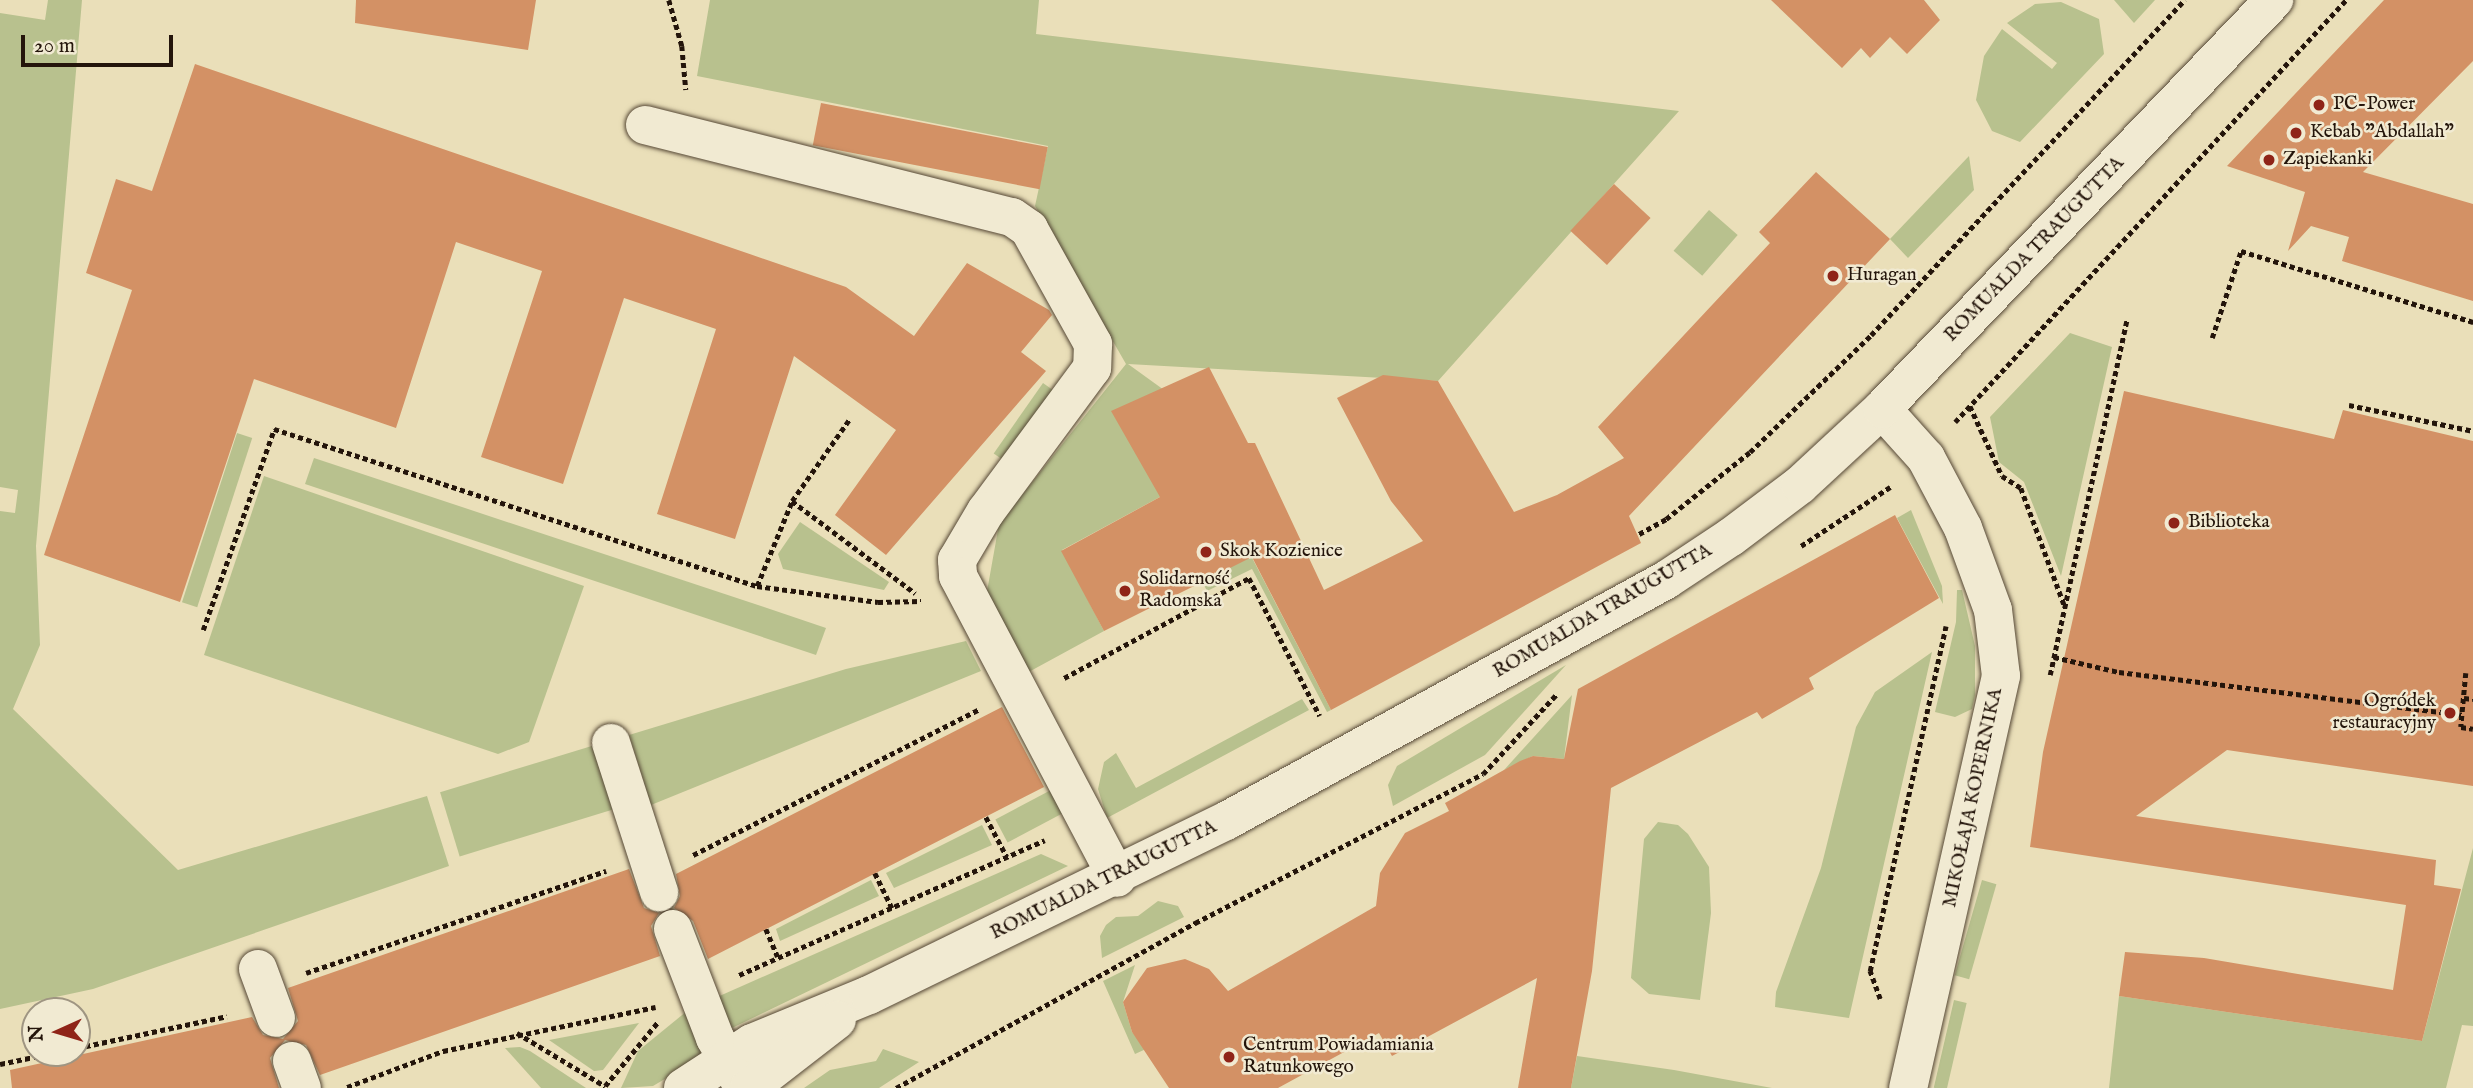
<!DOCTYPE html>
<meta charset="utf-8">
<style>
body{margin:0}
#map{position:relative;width:2473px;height:1088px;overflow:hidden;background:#eadfb9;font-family:"IM FELL English",serif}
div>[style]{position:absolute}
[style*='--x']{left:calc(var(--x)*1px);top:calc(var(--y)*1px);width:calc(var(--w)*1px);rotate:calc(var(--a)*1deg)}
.green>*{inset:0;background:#b8c18e;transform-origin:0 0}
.building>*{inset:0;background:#d39165;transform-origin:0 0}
.path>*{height:4.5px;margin-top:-2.25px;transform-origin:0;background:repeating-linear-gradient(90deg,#24150b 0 5px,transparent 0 8.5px)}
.roads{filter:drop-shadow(0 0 2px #564836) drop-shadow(0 0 2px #564836)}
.minor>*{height:38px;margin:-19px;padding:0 19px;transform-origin:19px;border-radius:19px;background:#f1ead2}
.dots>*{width:19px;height:19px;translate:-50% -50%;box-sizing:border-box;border:4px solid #f1ead2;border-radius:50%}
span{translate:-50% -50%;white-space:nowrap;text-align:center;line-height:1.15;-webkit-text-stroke:5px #f1ead2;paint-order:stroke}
.poi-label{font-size:19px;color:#24150b}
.left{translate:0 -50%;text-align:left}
.right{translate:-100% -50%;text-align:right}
.street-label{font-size:19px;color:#24150b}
.north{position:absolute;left:21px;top:997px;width:70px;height:70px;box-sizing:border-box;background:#f1ead2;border:2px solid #9f9582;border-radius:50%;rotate:266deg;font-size:19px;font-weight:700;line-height:28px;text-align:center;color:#24150b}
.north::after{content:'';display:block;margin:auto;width:24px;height:32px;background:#8f2418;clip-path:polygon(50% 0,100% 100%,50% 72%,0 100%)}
.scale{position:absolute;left:21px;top:35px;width:152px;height:32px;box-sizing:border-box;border:4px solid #24150b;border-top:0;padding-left:9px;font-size:21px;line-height:24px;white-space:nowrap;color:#24150b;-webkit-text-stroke:5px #f1ead2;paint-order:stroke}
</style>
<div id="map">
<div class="green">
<div style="clip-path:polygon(48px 0,82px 0,36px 546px,40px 645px,13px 709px,178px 870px,427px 796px,449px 866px,93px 989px,0 1009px,0 511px,15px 513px,18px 490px,0 487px,0 13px,45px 20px)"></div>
<div style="clip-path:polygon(710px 0,1039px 0,1036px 34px,1679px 111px,1438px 381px,1128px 364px,1164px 390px,1206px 472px,1062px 550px,1104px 631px,1025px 674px,986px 597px,999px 524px,1126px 364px,1035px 206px,1048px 146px,697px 76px)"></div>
<div style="clip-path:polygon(2114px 0,2155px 0,2134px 23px)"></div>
<div style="clip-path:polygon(2061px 2px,2099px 19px,2104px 54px,2020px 142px,1992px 131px,1976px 100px,1984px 56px,2002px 29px,2052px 69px,2057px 63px,2007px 23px,2035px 4px)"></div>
<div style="clip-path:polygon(1969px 156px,1974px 190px,1908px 258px,1890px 239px)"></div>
<div style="left:1709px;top:210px;width:38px;height:54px;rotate:41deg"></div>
<div style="clip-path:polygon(2070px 333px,2112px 347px,2061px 576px,2024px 482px,1999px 462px,1990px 417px)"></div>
<div style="left:1043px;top:383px;width:12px;height:86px;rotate:35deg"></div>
<div style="left:237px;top:433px;width:16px;height:178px;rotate:18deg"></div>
<div style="clip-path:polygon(314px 458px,764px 607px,826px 628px,816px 655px,305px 484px)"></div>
<div style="clip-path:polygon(264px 476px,584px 586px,529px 742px,498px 754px,204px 655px)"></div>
<div style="clip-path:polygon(1911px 510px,1942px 586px,1943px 604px,1897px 518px)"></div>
<div style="clip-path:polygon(800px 522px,889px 582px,884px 590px,783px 569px,778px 554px)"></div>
<div style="clip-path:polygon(1249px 552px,1331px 710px,1327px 712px,1252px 569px,1207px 591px,1201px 579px)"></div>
<div style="clip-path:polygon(1957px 590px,1962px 590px,1975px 646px,1975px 695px,1972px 709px,1955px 717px,1935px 712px,1956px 622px)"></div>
<div style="clip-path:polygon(966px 641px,981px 671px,651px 805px,629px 735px,846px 669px)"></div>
<div style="clip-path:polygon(1932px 652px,1849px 1018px,1775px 1007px,1776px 992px,1821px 868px,1856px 727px,1875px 692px)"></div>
<div style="clip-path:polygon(1566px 665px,1485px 755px,1393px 806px,1388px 785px,1397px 766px)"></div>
<div style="clip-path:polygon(1572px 695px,1564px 759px,1533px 756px,1504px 770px)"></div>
<div style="clip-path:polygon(1302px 699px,1309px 710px,1107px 818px,1098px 789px,1104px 762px,1116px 753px,1136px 788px)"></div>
<div style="left:595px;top:745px;width:67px;height:162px;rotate:73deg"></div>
<div style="left:1051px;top:790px;width:26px;height:63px;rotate:62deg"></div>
<div style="clip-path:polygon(1658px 822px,1678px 825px,1688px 834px,1709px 867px,1711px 913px,1700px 1000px,1649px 994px,1631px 978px,1644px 839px)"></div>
<div style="clip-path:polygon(982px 825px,992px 845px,894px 888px,886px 873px)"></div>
<div style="clip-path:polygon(2473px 848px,2473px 1026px,2462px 1025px,2446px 1088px,2109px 1088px,2119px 996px,2422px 1041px)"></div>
<div style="clip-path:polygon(1041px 854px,1068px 866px,732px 1028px,715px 998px)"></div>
<div style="clip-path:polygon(871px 880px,879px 896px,780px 941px,776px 929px)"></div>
<div style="left:1982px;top:880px;width:15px;height:99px;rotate:16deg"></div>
<div style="clip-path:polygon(1158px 901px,1178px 906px,1184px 917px,1102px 958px,1100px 936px,1106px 925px,1116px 917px,1138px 916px)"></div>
<div style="clip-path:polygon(1135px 965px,1123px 1002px,1132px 1032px,1146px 1049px,1135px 1054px,1103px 981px)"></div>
<div style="left:1954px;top:1000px;width:13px;height:90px;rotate:13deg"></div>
<div style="clip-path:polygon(687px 1011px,701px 1045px,700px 1058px,653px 1086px,621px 1088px,638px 1051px)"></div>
<div style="clip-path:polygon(639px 1023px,603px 1070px,594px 1071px,549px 1040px)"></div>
<div style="clip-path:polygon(520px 1047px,530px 1051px,586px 1088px,541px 1088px,505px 1048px)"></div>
<div style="clip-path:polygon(883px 1049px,919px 1062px,879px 1088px,804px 1088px,830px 1070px,876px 1061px)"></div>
<div style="clip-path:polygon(1577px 1056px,1674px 1070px,1772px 1088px,1571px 1088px)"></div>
</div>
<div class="building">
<div style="clip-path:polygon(356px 0,536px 0,528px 50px,355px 23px)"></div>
<div style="clip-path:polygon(1771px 0,1924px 0,1940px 20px,1907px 54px,1890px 37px,1870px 58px,1861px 48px,1842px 68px)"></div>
<div style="clip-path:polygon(2384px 0,2473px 0,2473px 61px,2363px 172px,2473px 204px,2473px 301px,2342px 261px,2349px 237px,2311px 226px,2288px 251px,2305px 192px,2227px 166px)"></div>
<div style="clip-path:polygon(195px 64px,846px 287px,914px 336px,967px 263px,1049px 310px,1052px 315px,1021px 352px,1046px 371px,886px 555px,835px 515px,896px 430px,794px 356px,735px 539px,657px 514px,716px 329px,624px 298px,563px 484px,481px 457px,542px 271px,456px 242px,396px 428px,254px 379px,180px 602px,44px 555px,132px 290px,86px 273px,116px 179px,152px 191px)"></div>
<div style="left:821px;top:103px;width:231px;height:43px;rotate:11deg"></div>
<div style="clip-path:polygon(1816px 172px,1890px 239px,1629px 516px,1641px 543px,1331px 710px,1252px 557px,1104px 631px,1061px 551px,1160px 497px,1111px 411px,1209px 367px,1248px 443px,1255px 443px,1324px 590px,1423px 541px,1391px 501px,1337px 398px,1383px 375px,1438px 381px,1514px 512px,1557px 495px,1624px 458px,1598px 427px,1770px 243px,1759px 232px)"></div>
<div style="left:1614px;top:184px;width:50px;height:64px;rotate:43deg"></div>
<div style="clip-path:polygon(2124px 391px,2334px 439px,2343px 410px,2473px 441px,2473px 786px,2227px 750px,2136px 816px,2436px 860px,2434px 885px,2461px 889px,2422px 1041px,2119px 996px,2125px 952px,2204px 958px,2393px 990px,2406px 905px,2030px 847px,2043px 752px)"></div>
<div style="clip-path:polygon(1895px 515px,1939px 598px,1809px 678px,1814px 689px,1762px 719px,1757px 712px,1611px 788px,1592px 971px,1571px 1088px,1518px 1088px,1537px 978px,1392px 1056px,1379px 1033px,1278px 1088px,1169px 1088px,1132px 1032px,1123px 1002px,1147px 968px,1185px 959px,1209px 969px,1228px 991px,1376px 906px,1380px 873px,1405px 833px,1449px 811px,1445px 803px,1520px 761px,1533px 756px,1564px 759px,1578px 689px)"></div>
<div style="clip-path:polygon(1002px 707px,1044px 787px,708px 959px,693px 921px,674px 908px,680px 896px,676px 874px)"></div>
<div style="clip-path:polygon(629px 869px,644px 908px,659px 913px,651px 926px,660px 956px,320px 1075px,306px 1045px,285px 1040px,270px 1058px,279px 1088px,12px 1088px,10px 1070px,252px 1017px,263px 1035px,283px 1039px,298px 1021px,288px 988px)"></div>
</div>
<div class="path">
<div style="--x:669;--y:0;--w:48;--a:74.2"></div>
<div style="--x:682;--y:46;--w:44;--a:84.8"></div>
<div style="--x:2212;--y:338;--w:92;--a:-71.6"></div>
<div style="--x:2241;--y:251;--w:243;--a:17"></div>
<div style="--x:2349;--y:405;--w:127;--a:11.8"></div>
<div style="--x:1970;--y:406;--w:77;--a:65.4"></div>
<div style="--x:2002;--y:476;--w:22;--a:32"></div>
<div style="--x:2021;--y:488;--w:127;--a:69.7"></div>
<div style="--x:1955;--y:422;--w:575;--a:-47.18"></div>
<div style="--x:792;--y:501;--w:154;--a:36.8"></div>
<div style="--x:1639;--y:534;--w:31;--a:-29"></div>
<div style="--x:1666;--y:519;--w:107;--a:-38.6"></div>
<div style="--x:1750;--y:452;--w:168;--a:-44"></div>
<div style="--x:1871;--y:335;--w:459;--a:-46.9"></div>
<div style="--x:1801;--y:546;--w:107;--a:-33.5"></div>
<div style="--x:757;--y:586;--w:92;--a:-67.6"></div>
<div style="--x:792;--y:501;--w:99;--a:-54.9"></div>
<div style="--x:203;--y:630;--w:213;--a:-70.5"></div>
<div style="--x:274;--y:429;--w:508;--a:18.01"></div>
<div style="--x:757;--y:586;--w:122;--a:7.5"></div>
<div style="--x:878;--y:602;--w:43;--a:-1.3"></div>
<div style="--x:2054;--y:657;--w:67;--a:13"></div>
<div style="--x:2119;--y:672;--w:346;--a:7.1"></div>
<div style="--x:2466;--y:673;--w:54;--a:95.3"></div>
<div style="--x:2461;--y:727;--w:12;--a:9"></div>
<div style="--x:2050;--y:675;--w:365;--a:-77.8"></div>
<div style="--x:1064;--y:678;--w:210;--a:-28.4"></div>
<div style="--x:1249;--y:578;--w:155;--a:62.8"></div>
<div style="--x:2464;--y:698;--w:9;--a:6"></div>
<div style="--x:986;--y:817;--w:45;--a:62.3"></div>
<div style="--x:693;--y:855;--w:320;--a:-27"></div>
<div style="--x:875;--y:873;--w:39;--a:64"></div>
<div style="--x:766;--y:929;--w:30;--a:67"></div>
<div style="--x:306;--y:973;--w:317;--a:-18.8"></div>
<div style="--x:739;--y:975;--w:334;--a:-23.8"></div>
<div style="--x:1880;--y:999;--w:30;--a:-110"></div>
<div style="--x:1870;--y:971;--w:353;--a:-77.6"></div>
<div style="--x:517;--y:1033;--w:103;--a:31.1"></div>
<div style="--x:605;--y:1086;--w:83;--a:-50.4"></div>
<div style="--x:77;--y:1048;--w:153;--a:-12"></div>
<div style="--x:0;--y:1064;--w:54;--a:-11.7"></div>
<div style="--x:347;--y:1087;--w:103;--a:-20.6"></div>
<div style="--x:443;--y:1051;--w:217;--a:-11.7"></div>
<div style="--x:896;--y:1088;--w:342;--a:-28.9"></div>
<div style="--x:1195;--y:923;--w:324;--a:-27.4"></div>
<div style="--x:1483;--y:774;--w:108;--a:-47.3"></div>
</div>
<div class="roads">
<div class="minor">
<div style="--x:645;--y:125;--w:378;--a:14.1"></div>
<div style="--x:1012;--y:217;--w:21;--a:35"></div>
<div style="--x:1029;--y:229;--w:132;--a:60.9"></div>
<div style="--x:1093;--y:344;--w:24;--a:92"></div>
<div style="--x:1092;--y:368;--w:178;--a:126.5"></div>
<div style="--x:986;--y:511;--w:57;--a:120.6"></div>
<div style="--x:957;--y:560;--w:16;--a:86"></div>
<div style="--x:958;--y:576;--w:341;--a:62.2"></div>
<div style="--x:1882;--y:409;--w:66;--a:48.1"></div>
<div style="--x:1926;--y:458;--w:79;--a:62.1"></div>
<div style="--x:1963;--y:528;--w:87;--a:69.9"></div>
<div style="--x:1993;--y:610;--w:66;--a:83.1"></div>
<div style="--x:2001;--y:676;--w:422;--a:102.7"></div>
<div style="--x:611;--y:743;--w:157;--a:72.1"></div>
<div style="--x:673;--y:929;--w:117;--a:68.9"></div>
<div style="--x:715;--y:1038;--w:58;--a:59.9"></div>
<div style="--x:258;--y:969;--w:52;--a:69.8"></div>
<div style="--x:292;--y:1061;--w:29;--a:70"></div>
<div style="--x:683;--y:1088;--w:82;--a:-33.1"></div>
<div style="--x:752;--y:1043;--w:126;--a:-22.3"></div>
<div style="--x:869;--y:995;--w:397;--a:-26"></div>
<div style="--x:1226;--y:821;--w:502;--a:-28.71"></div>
<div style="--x:1666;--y:580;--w:78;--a:-33.5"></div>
<div style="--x:1731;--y:537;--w:86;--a:-37"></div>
<div style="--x:1800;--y:485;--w:112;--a:-42.8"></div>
<div style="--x:1882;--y:409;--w:567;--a:-46.22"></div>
<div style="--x:749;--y:1088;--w:111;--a:-37.7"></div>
</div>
</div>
<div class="dots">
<div style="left:2319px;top:105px;background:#8f2418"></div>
<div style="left:2296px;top:133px;background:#8f2418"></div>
<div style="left:2269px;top:160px;background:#8f2418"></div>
<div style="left:1833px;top:276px;background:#8f2418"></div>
<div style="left:2174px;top:523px;background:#8f2418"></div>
<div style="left:1206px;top:552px;background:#8f2418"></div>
<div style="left:1125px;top:591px;background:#8f2418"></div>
<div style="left:2450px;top:713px;background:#8f2418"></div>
<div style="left:1229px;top:1057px;background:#8f2418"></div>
</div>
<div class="poi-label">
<span class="left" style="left:2333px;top:105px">PC-Power</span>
<span class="left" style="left:2310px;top:133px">Kebab "Abdallah"</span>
<span class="left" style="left:2283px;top:160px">Zapiekanki</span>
<span class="left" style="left:1847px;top:276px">Huragan</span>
<span class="left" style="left:2188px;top:523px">Biblioteka</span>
<span class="left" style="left:1220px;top:552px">Skok Kozienice</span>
<span class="left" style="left:1139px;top:591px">Solidarność<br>Radomska</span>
<span class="right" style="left:2436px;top:713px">Ogródek<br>restauracyjny</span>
<span class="left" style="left:1243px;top:1057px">Centrum Powiadamiania<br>Ratunkowego</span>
</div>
<div class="street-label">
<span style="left:2035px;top:250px;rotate:-46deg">ROMUALDA TRAUGUTTA</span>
<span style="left:1603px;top:612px;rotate:-30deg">ROMUALDA TRAUGUTTA</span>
<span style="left:1974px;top:798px;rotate:-78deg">MIKOŁAJA KOPERNIKA</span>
<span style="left:1104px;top:881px;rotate:-26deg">ROMUALDA TRAUGUTTA</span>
</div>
<div class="north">N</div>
<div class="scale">20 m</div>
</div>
